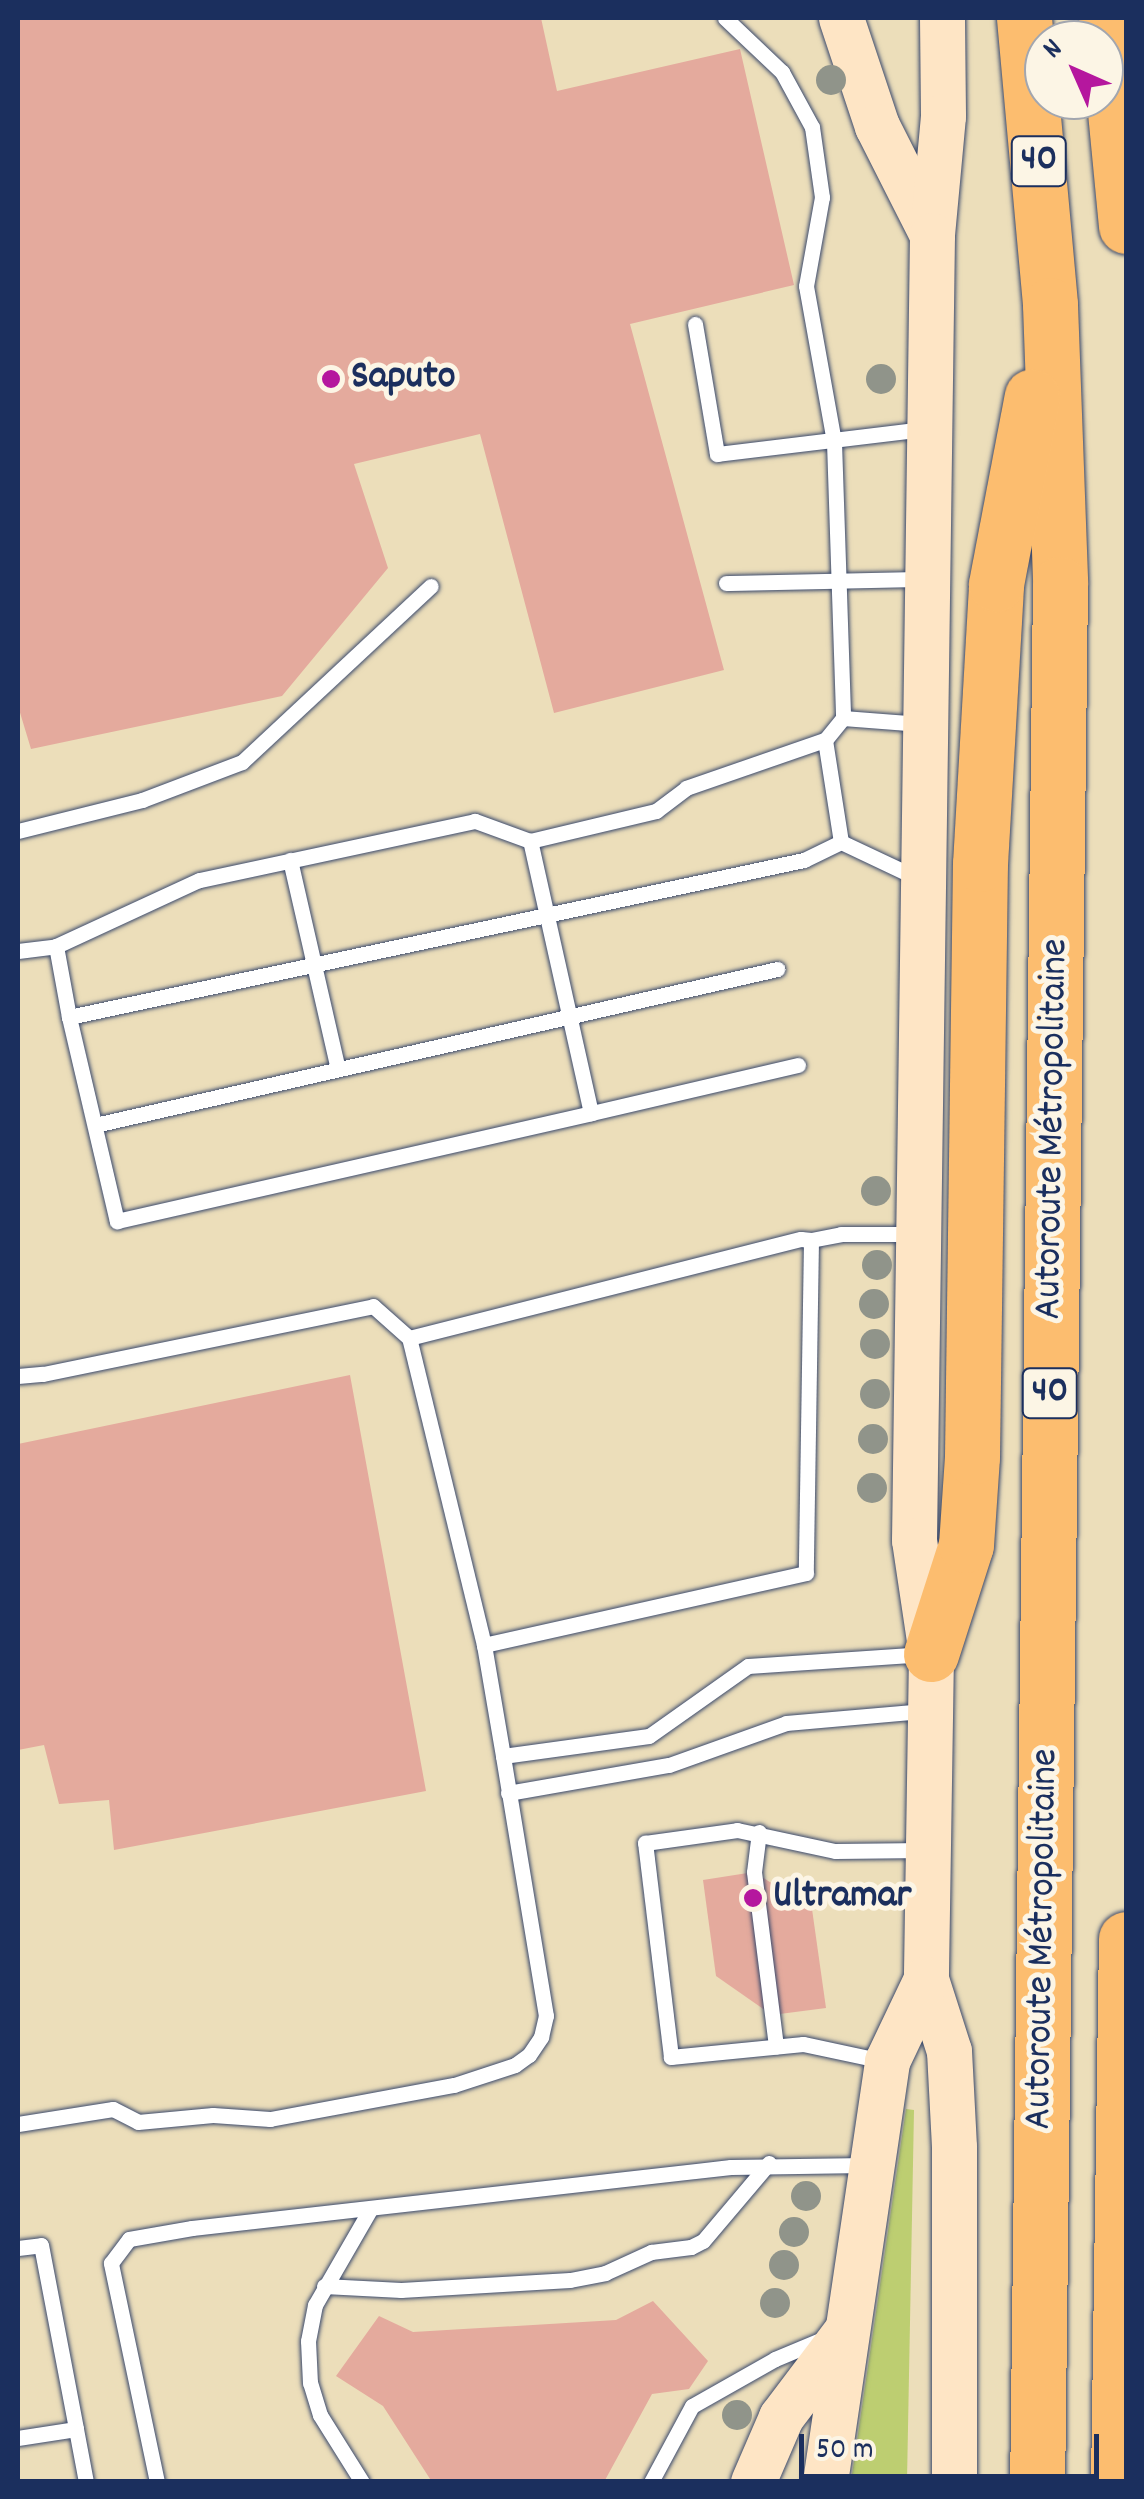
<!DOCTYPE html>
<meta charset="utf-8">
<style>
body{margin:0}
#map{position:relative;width:1144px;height:2499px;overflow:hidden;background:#ecdeba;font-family:Dekko,sans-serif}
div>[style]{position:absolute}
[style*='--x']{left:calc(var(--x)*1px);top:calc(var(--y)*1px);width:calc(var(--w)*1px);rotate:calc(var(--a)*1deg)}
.green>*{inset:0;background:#bdce71}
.building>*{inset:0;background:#e4aa9d}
.roads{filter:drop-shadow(0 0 2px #3a496c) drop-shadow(0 0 2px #3a496c)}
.service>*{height:15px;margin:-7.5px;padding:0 7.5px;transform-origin:7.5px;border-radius:7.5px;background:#fff}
.secondary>*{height:45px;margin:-22.5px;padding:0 22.5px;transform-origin:22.5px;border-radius:22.5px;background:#fee5c5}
.motorway>*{height:55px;margin:-27.5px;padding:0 27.5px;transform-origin:27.5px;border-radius:27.5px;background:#fcbd6f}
.trees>*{width:30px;height:30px;margin:-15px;border-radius:50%;background:#90948a}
.dots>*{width:28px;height:28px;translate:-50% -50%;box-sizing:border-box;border:5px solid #fcf5e5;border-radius:50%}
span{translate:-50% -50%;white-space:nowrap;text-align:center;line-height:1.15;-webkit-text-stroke:10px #fcf5e5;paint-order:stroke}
.shield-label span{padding:2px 8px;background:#fcf5e5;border:2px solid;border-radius:8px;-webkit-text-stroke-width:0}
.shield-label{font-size:38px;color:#1b2f5e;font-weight:700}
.poi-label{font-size:40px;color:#1b2f5e;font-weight:700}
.left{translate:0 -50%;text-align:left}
.street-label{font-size:40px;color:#1b2f5e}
.frame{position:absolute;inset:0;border:20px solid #1b2f5e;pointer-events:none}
.north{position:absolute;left:1024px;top:20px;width:100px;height:100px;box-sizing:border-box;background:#fcf5e5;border:2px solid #a2a6af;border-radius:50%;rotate:315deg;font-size:28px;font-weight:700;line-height:40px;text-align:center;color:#1b2f5e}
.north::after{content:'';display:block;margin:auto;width:35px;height:45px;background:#b5179e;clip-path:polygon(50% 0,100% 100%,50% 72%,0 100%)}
.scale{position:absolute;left:799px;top:2434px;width:300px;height:45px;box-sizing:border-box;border:5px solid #1b2f5e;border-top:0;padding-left:12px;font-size:30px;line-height:35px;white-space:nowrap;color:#1b2f5e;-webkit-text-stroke:8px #fcf5e5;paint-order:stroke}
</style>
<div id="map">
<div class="green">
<div style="clip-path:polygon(906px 2109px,914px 2110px,907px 2481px,851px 2481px)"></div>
</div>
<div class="building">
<div style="clip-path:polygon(18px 18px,541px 18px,557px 91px,740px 49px,794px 285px,630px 324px,724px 670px,554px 713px,480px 434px,354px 464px,388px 568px,282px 696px,31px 749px,18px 706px)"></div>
<div style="clip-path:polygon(350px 1375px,426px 1791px,114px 1850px,109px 1800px,59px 1804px,44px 1745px,18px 1750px,18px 1444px)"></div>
<div style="clip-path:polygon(754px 1872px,812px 1909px,826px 2008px,772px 2015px,716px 1976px,703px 1880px)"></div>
<div style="clip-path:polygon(653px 2301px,708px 2361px,689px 2389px,652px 2394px,604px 2482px,432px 2482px,383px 2406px,336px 2376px,379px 2316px,413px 2332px,616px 2320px)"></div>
</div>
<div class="roads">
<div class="service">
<div style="--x:725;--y:18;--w:79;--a:43.5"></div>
<div style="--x:782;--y:72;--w:63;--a:61.4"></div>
<div style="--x:812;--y:127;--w:71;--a:81.9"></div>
<div style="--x:822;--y:197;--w:90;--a:100.2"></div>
<div style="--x:806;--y:286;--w:158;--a:79.8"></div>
<div style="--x:834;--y:442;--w:276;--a:88.1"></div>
<div style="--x:843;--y:718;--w:78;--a:4.4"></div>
<div style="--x:695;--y:324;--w:132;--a:80.4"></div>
<div style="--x:717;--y:454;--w:209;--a:-6.9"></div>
<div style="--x:726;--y:583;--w:196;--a:-1.2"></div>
<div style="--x:843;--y:718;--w:28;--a:129"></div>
<div style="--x:825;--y:740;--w:103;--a:81.1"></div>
<div style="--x:841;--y:842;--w:84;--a:25.3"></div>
<div style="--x:18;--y:831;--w:128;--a:-14"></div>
<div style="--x:142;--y:800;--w:107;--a:-20.8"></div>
<div style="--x:242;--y:762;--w:258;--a:-43"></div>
<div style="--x:530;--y:841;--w:59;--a:-160"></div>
<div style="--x:475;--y:821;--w:282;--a:167.9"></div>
<div style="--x:199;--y:880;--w:157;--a:155.2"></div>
<div style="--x:56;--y:946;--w:72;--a:79.6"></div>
<div style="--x:69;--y:1017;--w:210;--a:76.8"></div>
<div style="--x:117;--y:1221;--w:486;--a:-12.8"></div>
<div style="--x:290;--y:860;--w:214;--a:77.1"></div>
<div style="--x:18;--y:951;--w:38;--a:-7"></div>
<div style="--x:69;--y:1017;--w:752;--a:-12.06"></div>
<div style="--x:804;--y:860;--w:41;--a:-25.9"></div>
<div style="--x:798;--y:1065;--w:212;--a:166.9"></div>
<div style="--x:591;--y:1113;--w:279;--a:-102.6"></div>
<div style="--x:530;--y:841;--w:130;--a:-13.4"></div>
<div style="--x:656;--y:811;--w:38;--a:-37"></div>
<div style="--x:686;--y:788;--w:147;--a:-19.1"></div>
<div style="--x:95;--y:1125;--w:700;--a:-12.88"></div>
<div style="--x:811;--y:1240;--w:31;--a:-11"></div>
<div style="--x:841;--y:1234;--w:75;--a:0"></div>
<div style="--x:18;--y:1376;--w:25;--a:-5"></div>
<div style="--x:43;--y:1374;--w:337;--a:-11.6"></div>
<div style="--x:373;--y:1306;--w:48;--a:41.6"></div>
<div style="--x:503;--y:1756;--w:147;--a:-7.8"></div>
<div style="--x:649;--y:1736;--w:121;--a:-35.3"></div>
<div style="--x:748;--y:1666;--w:174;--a:-3.9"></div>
<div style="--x:508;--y:1793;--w:163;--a:-9.9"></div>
<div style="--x:669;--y:1765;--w:124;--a:-19.7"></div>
<div style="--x:786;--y:1723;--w:139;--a:-5"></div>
<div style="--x:759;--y:1832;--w:40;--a:97.1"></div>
<div style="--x:754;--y:1872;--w:176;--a:82.8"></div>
<div style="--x:883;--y:2061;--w:82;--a:-168"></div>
<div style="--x:803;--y:2044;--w:133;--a:174.4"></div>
<div style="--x:671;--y:2057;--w:216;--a:-96.9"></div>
<div style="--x:645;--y:1843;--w:93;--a:-8"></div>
<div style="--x:737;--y:1830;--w:100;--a:12.1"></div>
<div style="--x:835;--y:1851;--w:90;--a:-0.6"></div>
<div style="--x:18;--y:2124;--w:96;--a:-9"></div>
<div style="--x:113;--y:2109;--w:28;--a:27"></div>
<div style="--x:138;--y:2122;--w:75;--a:-5.3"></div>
<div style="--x:213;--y:2115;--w:57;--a:4"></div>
<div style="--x:270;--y:2119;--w:187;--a:-10.5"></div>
<div style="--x:454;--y:2085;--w:64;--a:-18.2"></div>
<div style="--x:515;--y:2065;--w:17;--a:-36"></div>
<div style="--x:529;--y:2055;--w:22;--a:-56"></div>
<div style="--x:541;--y:2037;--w:22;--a:-77"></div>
<div style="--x:546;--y:2016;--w:264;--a:-99.4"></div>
<div style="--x:503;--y:1756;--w:113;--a:-99.7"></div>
<div style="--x:484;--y:1645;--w:316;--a:-103.7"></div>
<div style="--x:409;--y:1338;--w:404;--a:-14.2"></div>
<div style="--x:801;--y:1239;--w:10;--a:6"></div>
<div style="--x:811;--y:1240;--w:333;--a:90.9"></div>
<div style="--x:806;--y:1573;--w:330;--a:167.4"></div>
<div style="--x:18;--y:2248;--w:23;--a:-7"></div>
<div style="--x:41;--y:2245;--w:187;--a:79.2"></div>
<div style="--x:76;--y:2429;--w:59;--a:171.2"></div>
<div style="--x:324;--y:2286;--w:77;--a:3"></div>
<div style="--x:401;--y:2290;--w:169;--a:-3.4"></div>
<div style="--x:570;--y:2280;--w:36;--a:-11"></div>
<div style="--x:605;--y:2273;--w:51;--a:-24.5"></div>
<div style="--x:651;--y:2252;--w:40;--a:-7.1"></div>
<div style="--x:691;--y:2247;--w:13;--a:-27"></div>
<div style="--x:703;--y:2241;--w:102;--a:-49.8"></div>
<div style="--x:76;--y:2429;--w:54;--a:79.3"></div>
<div style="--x:157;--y:2482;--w:224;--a:-101.9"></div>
<div style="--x:111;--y:2263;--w:30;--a:-53"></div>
<div style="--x:129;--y:2239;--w:64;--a:-9.9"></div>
<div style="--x:192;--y:2228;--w:542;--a:-6.46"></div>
<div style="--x:731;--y:2167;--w:135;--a:-0.8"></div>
<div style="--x:362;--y:2482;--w:79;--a:-122.1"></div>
<div style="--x:320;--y:2415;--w:34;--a:-107"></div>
<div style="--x:310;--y:2383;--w:42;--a:-92.7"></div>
<div style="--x:308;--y:2341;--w:37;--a:-79"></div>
<div style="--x:315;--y:2305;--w:112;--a:-60"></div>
<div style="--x:651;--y:2482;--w:86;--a:-61.7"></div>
<div style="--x:692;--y:2406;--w:95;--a:-29.5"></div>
<div style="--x:775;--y:2359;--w:54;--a:-22.8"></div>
</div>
<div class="secondary">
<div style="--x:841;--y:18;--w:114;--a:71.6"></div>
<div style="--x:877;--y:126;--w:122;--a:63.2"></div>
<div style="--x:942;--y:18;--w:98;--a:89.4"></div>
<div style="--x:943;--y:116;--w:120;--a:95.3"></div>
<div style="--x:932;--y:235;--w:1305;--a:90.79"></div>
<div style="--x:914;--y:1540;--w:115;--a:81.5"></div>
<div style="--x:931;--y:1654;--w:325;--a:90.9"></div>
<div style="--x:926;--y:1979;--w:76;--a:72.3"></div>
<div style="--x:949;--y:2051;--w:96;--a:87"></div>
<div style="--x:954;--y:2147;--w:335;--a:90"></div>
<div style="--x:753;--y:2482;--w:71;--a:-66.7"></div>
<div style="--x:781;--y:2417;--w:108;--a:-52.9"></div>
<div style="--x:825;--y:2482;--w:426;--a:-81.6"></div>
<div style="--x:887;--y:2061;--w:91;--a:-64.6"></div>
</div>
<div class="motorway">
<div style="--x:1024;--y:18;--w:288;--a:84.8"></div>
<div style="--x:1050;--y:305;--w:279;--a:87.9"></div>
<div style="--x:1060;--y:584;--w:1898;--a:90.69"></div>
<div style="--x:1106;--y:18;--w:209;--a:84.5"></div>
<div style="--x:931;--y:1654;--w:114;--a:-72.2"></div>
<div style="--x:966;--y:1545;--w:88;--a:-86.1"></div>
<div style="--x:972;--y:1457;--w:593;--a:-89.23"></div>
<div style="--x:980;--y:864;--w:280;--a:-86.7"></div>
<div style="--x:996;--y:584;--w:191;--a:-79.2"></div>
<div style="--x:1118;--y:2482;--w:543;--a:-89.16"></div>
</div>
</div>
<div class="trees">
<div style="left:831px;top:80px"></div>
<div style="left:881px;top:379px"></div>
<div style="left:876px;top:1191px"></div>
<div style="left:877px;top:1265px"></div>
<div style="left:874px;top:1304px"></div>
<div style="left:875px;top:1344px"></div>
<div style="left:875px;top:1394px"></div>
<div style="left:873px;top:1439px"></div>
<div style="left:872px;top:1488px"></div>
<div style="left:806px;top:2196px"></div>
<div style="left:794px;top:2232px"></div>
<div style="left:784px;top:2265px"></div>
<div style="left:775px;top:2303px"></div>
<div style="left:737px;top:2415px"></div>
</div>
<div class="dots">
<div style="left:331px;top:379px;background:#b5179e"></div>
<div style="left:753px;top:1898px;background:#b5179e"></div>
</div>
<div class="shield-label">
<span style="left:1039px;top:161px">40</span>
<span style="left:1050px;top:1393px">40</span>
</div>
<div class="poi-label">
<span class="left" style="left:351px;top:379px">Saputo</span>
<span class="left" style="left:773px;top:1898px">Ultramar</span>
</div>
<div class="street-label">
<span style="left:1054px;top:1129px;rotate:-89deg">Autoroute Métropolitaine</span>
<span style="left:1044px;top:1939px;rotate:-89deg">Autoroute Métropolitaine</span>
</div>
<div class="frame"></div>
<div class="north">N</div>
<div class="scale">50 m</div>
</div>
